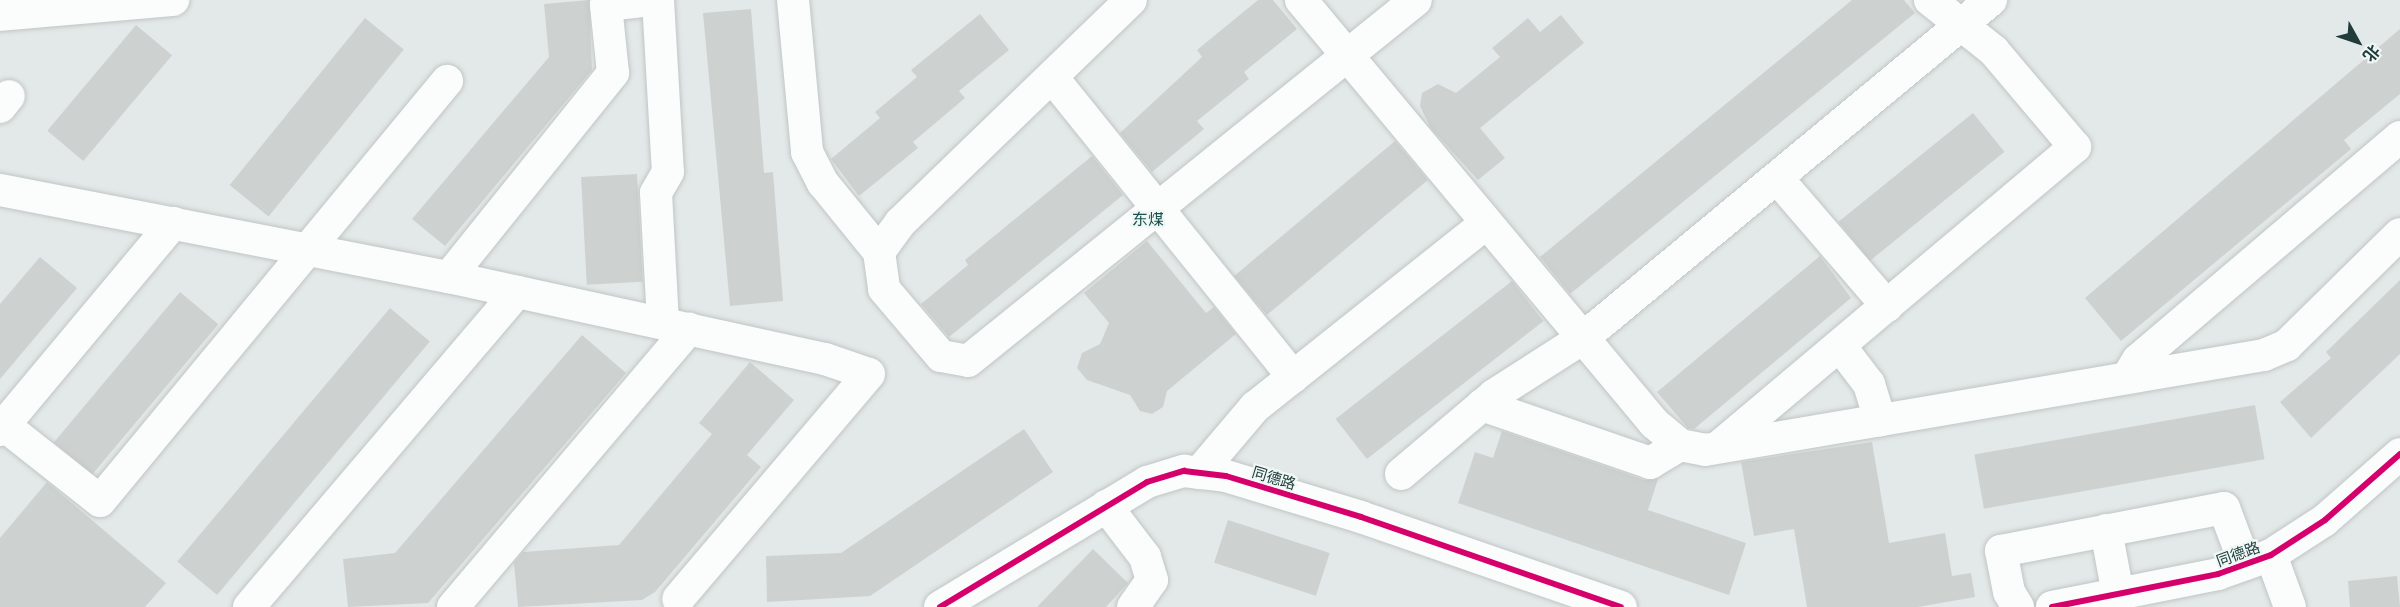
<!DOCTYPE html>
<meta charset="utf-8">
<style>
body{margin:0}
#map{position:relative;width:2400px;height:607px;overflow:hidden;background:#e3e9e8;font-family:Inter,"Noto Sans SC",sans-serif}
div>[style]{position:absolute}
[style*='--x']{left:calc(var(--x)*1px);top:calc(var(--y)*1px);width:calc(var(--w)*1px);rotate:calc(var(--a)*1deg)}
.building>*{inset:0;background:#cdd2d1;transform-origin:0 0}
.roads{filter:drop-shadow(0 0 2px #c0c6c5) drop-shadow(0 0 2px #c0c6c5)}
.minor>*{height:32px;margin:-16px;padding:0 16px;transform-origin:16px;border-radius:16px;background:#fbfcfc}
.cycleway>*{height:6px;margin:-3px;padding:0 3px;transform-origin:3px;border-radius:3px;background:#d6006c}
span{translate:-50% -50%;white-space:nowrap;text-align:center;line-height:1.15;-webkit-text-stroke:4.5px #f0f8f6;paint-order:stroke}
.street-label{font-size:15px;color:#203d3b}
.neighbourhood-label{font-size:16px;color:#1b504f}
.north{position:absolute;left:2328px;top:12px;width:60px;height:60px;-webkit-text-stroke:4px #f0f8f6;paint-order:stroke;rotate:130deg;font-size:16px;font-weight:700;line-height:24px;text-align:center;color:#203d3b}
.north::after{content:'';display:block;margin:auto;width:21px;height:27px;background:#203d3b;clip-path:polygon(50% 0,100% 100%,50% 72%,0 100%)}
</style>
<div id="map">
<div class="building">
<div style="clip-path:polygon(589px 0,592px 70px,445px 246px,412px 219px,549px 57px,544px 4px)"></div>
<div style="clip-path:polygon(1258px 0,1273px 0,1297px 29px,1244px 72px,1249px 79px,1197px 121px,1204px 129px,1152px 172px,1120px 133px,1202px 57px,1197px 50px)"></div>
<div style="clip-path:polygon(1852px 0,1904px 0,1915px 13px,1570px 294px,1540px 257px)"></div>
<div style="clip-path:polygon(751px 9px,764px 173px,773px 172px,783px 301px,730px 306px,703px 13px)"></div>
<div style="clip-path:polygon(980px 14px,1009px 50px,959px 91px,965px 98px,913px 142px,918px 148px,859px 196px,831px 159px,880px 118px,875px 112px,917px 77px,911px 70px)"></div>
<div style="clip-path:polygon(1561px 15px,1584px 43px,1480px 128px,1505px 158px,1478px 180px,1430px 127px,1420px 106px,1422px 93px,1438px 84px,1456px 93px,1500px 57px,1492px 48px,1528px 18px,1540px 32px)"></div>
<div style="left:365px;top:18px;width:50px;height:215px;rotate:39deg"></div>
<div style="left:136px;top:25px;width:47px;height:138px;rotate:40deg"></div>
<div style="clip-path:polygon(2400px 29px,2400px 94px,2344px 140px,2351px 149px,2121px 341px,2085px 298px)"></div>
<div style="left:1973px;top:113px;width:50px;height:173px;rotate:51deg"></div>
<div style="left:1395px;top:141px;width:51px;height:210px;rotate:50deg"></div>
<div style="clip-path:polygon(1092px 156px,1123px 195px,949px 337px,921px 304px,968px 265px,965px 260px)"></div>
<div style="left:637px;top:174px;width:108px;height:56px;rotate:87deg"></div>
<div style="clip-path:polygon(1147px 241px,1206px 313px,1214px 307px,1236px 334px,1167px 391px,1163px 407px,1152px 414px,1140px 411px,1130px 395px,1087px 380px,1077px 368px,1082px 353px,1100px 344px,1109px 323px,1084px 293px)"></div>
<div style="clip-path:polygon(1820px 256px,1851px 298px,1694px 429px,1688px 428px,1657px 392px)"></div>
<div style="clip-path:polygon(40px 257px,77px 288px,0 379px,0 304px)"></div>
<div style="clip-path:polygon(2400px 280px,2400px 354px,2311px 438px,2280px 402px,2331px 358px,2326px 352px)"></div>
<div style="left:1512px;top:281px;width:51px;height:224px;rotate:52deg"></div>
<div style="left:180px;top:292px;width:50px;height:196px;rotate:40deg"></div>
<div style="left:390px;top:308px;width:52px;height:331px;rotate:40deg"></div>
<div style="clip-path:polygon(582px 335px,626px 373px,428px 603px,348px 607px,343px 559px,395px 553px)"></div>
<div style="clip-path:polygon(750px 362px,794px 400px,747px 455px,761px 467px,655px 592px,642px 600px,518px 607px,514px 563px,523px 552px,619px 545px,712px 434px,699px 423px)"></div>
<div style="left:2255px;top:405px;width:55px;height:285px;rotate:80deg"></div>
<div style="clip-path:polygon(1024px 429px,1053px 472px,870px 596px,767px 602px,766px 556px,841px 553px)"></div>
<div style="clip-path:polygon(1502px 431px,1644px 480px,1658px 479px,1648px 510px,1746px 543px,1729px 595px,1458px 503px,1475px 452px,1493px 458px)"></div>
<div style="clip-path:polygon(1872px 442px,1889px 543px,1945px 533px,1952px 576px,1971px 573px,1975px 597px,1918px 607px,1807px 607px,1794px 529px,1754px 536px,1741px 462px)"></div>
<div style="clip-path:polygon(47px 482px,166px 583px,145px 607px,0 607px,0 538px)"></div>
<div style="left:1228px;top:520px;width:107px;height:45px;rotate:18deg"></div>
<div style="clip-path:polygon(1093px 549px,1128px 583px,1106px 607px,1037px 607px)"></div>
<div style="clip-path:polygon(2397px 576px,2400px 607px,2350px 607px,2348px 581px)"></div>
</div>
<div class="roads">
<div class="minor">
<div style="--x:658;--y:0;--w:172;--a:86.7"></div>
<div style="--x:668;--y:172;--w:24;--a:120"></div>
<div style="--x:656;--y:193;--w:130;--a:86.9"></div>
<div style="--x:793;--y:0;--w:153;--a:84.7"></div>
<div style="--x:807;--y:152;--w:35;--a:63"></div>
<div style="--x:823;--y:183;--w:89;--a:50.9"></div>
<div style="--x:879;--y:252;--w:37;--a:82"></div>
<div style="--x:884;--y:289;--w:88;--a:49.6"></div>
<div style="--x:941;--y:356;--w:27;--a:10"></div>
<div style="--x:968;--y:361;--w:575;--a:-38.86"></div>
<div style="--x:1301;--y:0;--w:551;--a:50.15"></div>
<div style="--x:1654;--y:423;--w:34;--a:40"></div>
<div style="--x:1680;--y:445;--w:25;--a:11"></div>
<div style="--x:1705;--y:450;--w:567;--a:-9.65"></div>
<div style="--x:2264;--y:355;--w:25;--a:-23"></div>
<div style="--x:2287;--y:345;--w:158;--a:-44.5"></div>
<div style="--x:0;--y:15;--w:174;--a:-5"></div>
<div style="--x:1052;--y:77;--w:385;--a:51.2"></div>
<div style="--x:0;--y:107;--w:14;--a:-51"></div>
<div style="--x:1777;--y:178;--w:169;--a:49.3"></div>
<div style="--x:0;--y:190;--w:457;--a:11"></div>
<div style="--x:449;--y:277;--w:385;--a:12.3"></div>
<div style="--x:825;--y:359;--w:46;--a:18.8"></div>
<div style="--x:869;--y:374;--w:295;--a:130.3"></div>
<div style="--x:879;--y:252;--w:36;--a:-54"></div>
<div style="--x:900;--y:223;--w:321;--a:-44"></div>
<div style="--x:449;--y:277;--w:262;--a:-51.2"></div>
<div style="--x:613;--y:73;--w:68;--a:-95.9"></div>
<div style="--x:606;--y:5;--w:46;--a:-6.2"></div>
<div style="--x:1840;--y:346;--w:48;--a:52.7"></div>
<div style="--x:1869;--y:384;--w:38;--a:73"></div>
<div style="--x:2127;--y:378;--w:21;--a:-59"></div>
<div style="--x:2138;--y:360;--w:344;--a:-40.4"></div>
<div style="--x:1482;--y:405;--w:178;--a:19"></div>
<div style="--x:1650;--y:463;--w:35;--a:-31"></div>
<div style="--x:0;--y:422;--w:127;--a:38.3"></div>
<div style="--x:100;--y:501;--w:545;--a:-50.44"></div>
<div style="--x:0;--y:430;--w:270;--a:-50.1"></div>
<div style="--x:1721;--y:445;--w:463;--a:-40.1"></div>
<div style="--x:2075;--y:147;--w:126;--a:-130.2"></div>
<div style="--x:1994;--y:51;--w:82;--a:-141.4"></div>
<div style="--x:1199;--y:473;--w:87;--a:-49.7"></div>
<div style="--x:1255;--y:407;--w:295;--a:-38.5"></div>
<div style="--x:1401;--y:474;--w:122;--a:-40.3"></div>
<div style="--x:1494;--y:395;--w:106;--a:-32.6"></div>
<div style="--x:1583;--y:338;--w:530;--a:-39.64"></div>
<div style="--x:1106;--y:506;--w:64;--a:52.6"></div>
<div style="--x:1145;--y:557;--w:24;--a:73"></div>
<div style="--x:1152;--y:580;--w:33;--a:125"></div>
<div style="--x:2106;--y:530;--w:65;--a:79.4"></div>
<div style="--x:2271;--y:555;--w:55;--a:69.9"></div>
<div style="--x:249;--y:607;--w:414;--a:-49.6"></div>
<div style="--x:453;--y:607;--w:365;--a:-49.7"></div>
<div style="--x:940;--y:607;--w:242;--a:-31.1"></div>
<div style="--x:1147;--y:482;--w:39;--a:-17"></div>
<div style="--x:1184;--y:471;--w:42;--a:6.8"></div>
<div style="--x:1226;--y:476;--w:141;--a:16.9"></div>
<div style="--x:1361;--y:517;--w:275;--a:19.1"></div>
<div style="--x:2018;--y:607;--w:17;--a:-121"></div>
<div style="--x:2009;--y:592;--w:42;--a:-101"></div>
<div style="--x:2001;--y:551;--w:227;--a:-10.9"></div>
<div style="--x:2224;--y:508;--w:60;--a:69.4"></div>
<div style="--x:2052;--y:607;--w:169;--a:-11.2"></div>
<div style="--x:2218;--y:574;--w:56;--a:-19.7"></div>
<div style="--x:2271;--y:555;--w:64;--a:-32.9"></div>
<div style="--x:2325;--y:520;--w:100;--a:-41.3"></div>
</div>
</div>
<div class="cycleway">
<div style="--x:940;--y:607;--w:242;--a:-31.1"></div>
<div style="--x:1147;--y:482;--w:39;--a:-17"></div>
<div style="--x:1184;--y:471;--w:42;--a:6.8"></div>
<div style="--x:1226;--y:476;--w:141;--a:16.9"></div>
<div style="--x:1361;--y:517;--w:275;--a:19.1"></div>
<div style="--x:2052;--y:607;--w:169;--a:-11.2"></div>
<div style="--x:2218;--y:574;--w:56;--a:-19.7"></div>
<div style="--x:2271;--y:555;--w:64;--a:-32.9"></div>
<div style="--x:2325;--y:520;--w:100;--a:-41.3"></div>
</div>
<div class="street-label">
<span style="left:1274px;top:478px;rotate:17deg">同德路</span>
<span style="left:2238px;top:554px;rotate:-20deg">同德路</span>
</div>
<div class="neighbourhood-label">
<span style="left:1148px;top:219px">东煤</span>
</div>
<div class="north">北</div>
</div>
